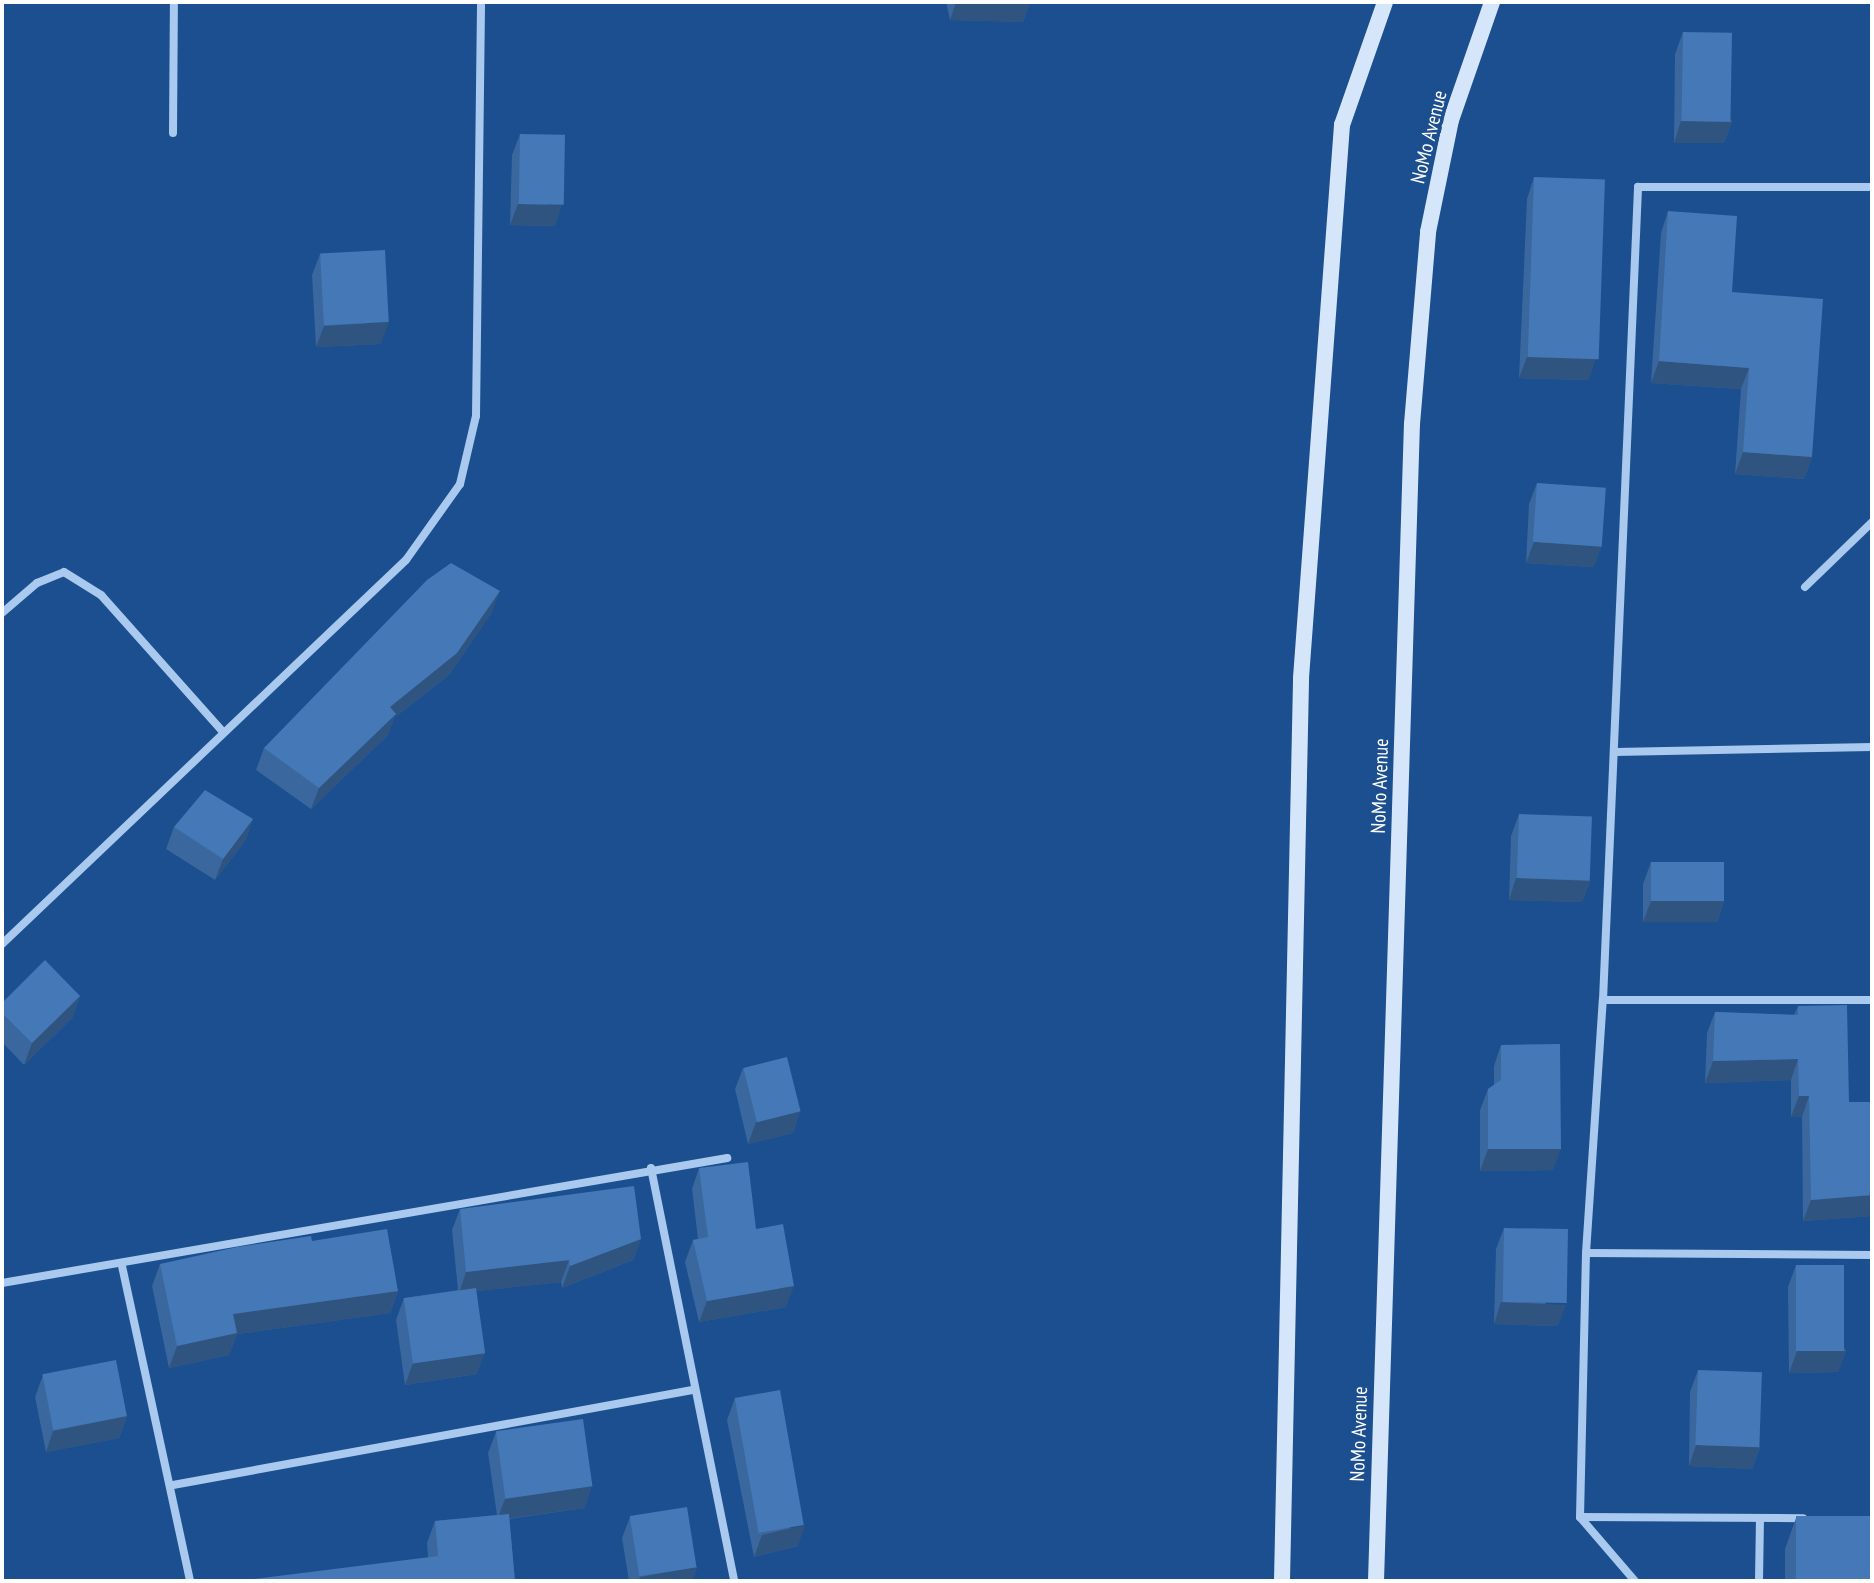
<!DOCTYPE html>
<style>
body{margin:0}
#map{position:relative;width:1874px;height:1583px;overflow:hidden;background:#1b4f8f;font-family:"PT Sans Narrow",sans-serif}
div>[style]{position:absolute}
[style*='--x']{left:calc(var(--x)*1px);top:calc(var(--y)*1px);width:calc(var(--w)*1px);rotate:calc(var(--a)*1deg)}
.minor>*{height:8px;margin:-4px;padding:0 4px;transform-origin:4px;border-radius:4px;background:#a9c9ee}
.secondary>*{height:16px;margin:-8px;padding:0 8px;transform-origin:8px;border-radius:8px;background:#d6e6fa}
.wall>*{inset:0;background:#3a679d}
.shaded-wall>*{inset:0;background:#305480}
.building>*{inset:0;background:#4478b7;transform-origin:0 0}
span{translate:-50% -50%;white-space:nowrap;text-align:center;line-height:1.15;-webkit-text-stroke:7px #1b4f8f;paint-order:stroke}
.street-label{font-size:20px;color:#fff}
.frame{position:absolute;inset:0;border:4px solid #fff;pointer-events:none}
</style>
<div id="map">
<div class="minor">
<div style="--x:173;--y:133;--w:131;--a:-89.6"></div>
<div style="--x:1805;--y:587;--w:93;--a:-44.1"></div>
<div style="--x:2;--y:613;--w:46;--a:-40.6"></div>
<div style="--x:37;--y:583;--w:29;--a:-22"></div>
<div style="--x:64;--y:572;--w:44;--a:31.9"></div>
<div style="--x:101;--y:595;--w:183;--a:48.3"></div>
<div style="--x:1615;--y:752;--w:257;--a:-1.1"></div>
<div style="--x:2;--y:944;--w:557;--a:-43.55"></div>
<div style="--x:406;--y:560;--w:93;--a:-54.6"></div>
<div style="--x:460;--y:484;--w:70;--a:-76.8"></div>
<div style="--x:476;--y:416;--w:414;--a:-89.3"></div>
<div style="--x:1603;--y:1000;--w:269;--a:0"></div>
<div style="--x:651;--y:1168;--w:421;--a:78.6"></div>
<div style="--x:1586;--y:1253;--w:286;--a:0.4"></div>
<div style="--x:122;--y:1266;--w:322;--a:77.8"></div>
<div style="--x:2;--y:1283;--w:736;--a:-9.78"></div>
<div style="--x:173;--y:1485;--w:528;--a:-10.37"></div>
<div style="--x:1580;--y:1517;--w:223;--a:0.3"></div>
<div style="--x:1635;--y:1581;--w:84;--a:-130.7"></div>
<div style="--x:1580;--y:1517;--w:264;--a:-88.7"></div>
<div style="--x:1586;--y:1253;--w:254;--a:-86.2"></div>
<div style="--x:1603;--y:1000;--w:814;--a:-87.53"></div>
<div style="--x:1638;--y:187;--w:234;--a:0"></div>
<div style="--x:1759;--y:1581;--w:62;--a:-89.1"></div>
</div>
<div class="secondary">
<div style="--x:1282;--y:1581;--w:903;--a:-88.79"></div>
<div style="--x:1301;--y:678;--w:555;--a:-85.76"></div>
<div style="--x:1342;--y:125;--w:130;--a:-70.7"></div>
<div style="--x:1376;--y:1581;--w:1158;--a:-88.22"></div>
<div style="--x:1412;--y:424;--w:193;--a:-85.2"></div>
<div style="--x:1428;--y:232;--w:114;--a:-78.4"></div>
<div style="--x:1451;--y:120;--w:125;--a:-70.8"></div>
</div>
<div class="wall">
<div style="clip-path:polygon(946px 2px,1030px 2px,1023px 22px,950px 20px)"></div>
<div style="clip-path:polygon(1683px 32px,1732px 122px,1724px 143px,1674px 143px,1675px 54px)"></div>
<div style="clip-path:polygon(520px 134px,555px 226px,510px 225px,512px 155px)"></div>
<div style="clip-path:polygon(1534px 177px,1589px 380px,1519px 378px,1527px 199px)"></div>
<div style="clip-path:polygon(1668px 211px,1732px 292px,1812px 457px,1804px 479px,1735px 474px,1741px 389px,1651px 383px,1661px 233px)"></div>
<div style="clip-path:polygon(320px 254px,381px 344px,316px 347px,312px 275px)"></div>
<div style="clip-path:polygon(1537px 483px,1594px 567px,1526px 563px,1529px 504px)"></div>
<div style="clip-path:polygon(492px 612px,449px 675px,394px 718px,388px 735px,311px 809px,256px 770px,264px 748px)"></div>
<div style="clip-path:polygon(1519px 814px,1590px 881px,1582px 902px,1509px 900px,1511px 836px)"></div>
<div style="clip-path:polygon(253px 819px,245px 841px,215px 880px,166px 849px,174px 827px)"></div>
<div style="clip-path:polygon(1651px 862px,1724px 901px,1717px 922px,1643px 922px,1643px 884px)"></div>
<div style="clip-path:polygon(80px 996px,72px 1018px,24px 1065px,2px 1042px,2px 1003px)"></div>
<div style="clip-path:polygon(1798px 1006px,1849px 1102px,1872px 1102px,1872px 1216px,1803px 1221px,1802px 1117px,1791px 1117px,1791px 1080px,1705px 1083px,1707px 1033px,1715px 1012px,1794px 1015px)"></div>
<div style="clip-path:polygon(1501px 1045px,1553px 1170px,1480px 1171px,1480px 1110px,1488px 1089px,1494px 1085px,1494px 1066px)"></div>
<div style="clip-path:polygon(743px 1068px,800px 1111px,793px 1133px,748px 1144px,735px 1089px)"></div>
<div style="clip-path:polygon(699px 1168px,756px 1229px,786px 1307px,699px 1322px,685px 1262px,693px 1240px,698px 1239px,692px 1189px)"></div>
<div style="clip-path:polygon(460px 1209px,641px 1239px,633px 1260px,562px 1288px,561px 1282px,476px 1291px,477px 1374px,405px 1385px,396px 1320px,404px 1298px,458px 1290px,452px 1230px)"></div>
<div style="clip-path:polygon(1504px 1228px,1558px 1326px,1494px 1324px,1496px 1249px)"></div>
<div style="clip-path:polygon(312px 1241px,398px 1291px,390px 1313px,237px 1334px,229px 1355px,169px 1368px,152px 1286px,160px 1264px)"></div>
<div style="clip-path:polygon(1796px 1265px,1846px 1351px,1838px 1372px,1789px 1373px,1788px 1287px)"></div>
<div style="clip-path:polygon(1698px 1370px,1760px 1447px,1752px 1469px,1689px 1466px,1690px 1392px)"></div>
<div style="clip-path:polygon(43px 1375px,127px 1416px,119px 1438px,46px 1452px,35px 1397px)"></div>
<div style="clip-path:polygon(735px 1398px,798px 1546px,754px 1557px,727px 1420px)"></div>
<div style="clip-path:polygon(496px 1432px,585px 1508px,509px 1519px,515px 1581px,428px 1557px,427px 1543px,435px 1521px,497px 1515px,488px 1453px)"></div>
<div style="clip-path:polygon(630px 1517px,697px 1567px,692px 1581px,629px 1581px,622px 1538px)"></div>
<div style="clip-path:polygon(1796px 1518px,1872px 1581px,1785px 1581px,1785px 1549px)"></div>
</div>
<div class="shaded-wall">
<div style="clip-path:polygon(956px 2px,1030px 2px,1023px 22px,950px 20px)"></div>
<div style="clip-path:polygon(1681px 121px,1732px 122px,1724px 143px,1674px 143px)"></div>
<div style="clip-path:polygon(518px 204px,562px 205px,555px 226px,510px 225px)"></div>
<div style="clip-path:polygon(389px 322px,381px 344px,316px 347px,324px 326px)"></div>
<div style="clip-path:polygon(1527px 357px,1596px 358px,1589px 380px,1519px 378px)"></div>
<div style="clip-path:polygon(1659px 361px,1749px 368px,1741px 389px,1651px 383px)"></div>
<div style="clip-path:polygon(1743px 452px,1812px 457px,1804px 479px,1735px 474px)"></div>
<div style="clip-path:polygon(1534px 542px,1602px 546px,1594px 567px,1526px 563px)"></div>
<div style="clip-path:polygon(500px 591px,492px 612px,449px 675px,394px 718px,388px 735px,311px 809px,319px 788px,390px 707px)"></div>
<div style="clip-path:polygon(253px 819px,245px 841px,215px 880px,223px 859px)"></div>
<div style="clip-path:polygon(1516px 878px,1590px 881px,1582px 902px,1509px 900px)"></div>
<div style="clip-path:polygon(1651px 901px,1724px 901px,1717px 922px,1643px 922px)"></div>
<div style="clip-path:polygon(80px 996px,72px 1018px,24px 1065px,32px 1043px)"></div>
<div style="clip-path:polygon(1798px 1059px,1791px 1080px,1705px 1083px,1713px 1061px)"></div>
<div style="clip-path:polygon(1799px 1096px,1809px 1096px,1802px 1117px,1791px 1117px)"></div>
<div style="clip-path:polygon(800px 1111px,793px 1133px,748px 1144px,756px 1122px)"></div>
<div style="clip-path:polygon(1488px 1149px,1561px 1149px,1553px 1170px,1480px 1171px)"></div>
<div style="clip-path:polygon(1872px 1195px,1872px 1216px,1803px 1221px,1811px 1200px)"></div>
<div style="clip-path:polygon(641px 1239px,633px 1260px,562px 1288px,570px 1266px)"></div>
<div style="clip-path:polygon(569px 1260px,561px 1282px,459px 1293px,466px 1272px)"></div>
<div style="clip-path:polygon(794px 1286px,786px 1307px,699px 1322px,707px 1301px)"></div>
<div style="clip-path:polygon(398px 1291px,390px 1313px,237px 1334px,229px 1355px,169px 1368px,177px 1346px,233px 1314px)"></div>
<div style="clip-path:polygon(1501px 1302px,1566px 1305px,1558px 1326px,1494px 1324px)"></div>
<div style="clip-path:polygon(1797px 1351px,1846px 1351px,1838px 1372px,1789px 1373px)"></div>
<div style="clip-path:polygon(485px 1353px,477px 1374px,405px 1385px,413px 1363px)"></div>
<div style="clip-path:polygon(127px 1416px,119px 1438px,46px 1452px,53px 1431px)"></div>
<div style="clip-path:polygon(1696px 1445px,1760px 1447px,1752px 1469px,1689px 1466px)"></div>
<div style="clip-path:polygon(592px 1486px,585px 1508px,497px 1520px,505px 1499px)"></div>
<div style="clip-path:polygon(805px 1525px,798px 1546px,754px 1557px,762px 1535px)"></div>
<div style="clip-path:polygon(697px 1567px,692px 1581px,638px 1581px,640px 1577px)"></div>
</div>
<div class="building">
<div style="left:1683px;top:32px;width:49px;height:89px;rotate:1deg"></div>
<div style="left:520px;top:134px;width:45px;height:70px;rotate:1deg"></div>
<div style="left:1534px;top:177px;width:71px;height:180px;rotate:2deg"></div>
<div style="clip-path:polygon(1668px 211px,1737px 216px,1732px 292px,1823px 299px,1812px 457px,1743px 452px,1749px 368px,1659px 361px)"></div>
<div style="left:385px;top:250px;width:72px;height:65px;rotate:87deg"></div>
<div style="left:1537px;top:483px;width:69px;height:59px;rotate:4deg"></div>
<div style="clip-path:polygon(451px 563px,500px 591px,457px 653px,390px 707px,396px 714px,319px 788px,264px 748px,427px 580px)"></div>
<div style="clip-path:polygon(205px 790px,253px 819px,223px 859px,174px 827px)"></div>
<div style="left:1519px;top:814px;width:73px;height:64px;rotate:2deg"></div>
<div style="left:1651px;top:862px;width:73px;height:39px"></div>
<div style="clip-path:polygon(45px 960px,80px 996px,32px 1043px,2px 1013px,2px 1003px)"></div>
<div style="clip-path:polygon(1847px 1005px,1849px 1102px,1872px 1102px,1872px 1195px,1811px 1200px,1809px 1096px,1799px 1096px,1798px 1059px,1713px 1061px,1715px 1012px,1798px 1015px,1798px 1006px)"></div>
<div style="clip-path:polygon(1560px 1044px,1561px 1149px,1488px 1149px,1488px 1089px,1501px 1080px,1501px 1045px)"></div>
<div style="left:787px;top:1057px;width:56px;height:45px;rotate:76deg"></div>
<div style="clip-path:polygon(748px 1162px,756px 1229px,783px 1224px,794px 1286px,707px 1301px,693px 1240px,708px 1237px,699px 1168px)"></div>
<div style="clip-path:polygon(634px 1186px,641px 1239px,570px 1266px,569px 1260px,466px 1272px,460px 1209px)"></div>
<div style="left:1504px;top:1228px;width:64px;height:74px;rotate:1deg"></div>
<div style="clip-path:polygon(387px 1229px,398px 1291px,233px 1314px,237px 1333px,177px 1346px,160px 1264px,237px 1247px,311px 1236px,312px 1241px)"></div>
<div style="left:1796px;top:1265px;width:48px;height:86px"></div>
<div style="left:476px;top:1288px;width:66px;height:73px;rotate:82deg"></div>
<div style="left:116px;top:1360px;width:57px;height:75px;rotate:79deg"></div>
<div style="left:1698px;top:1370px;width:64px;height:75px;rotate:2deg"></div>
<div style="left:780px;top:1390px;width:137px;height:46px;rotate:80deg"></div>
<div style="left:583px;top:1419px;width:68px;height:88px;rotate:82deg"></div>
<div style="left:687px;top:1507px;width:61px;height:58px;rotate:81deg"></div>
<div style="clip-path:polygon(509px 1514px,515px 1581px,245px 1581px,245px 1580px,438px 1556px,435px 1521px)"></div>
<div style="left:1872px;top:1516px;width:65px;height:76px;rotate:90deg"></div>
</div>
<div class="street-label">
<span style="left:1429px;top:137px;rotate:-76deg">NoMo Avenue</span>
<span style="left:1380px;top:786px;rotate:-88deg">NoMo Avenue</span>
<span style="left:1359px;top:1434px;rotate:-88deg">NoMo Avenue</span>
</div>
<div class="frame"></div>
</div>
